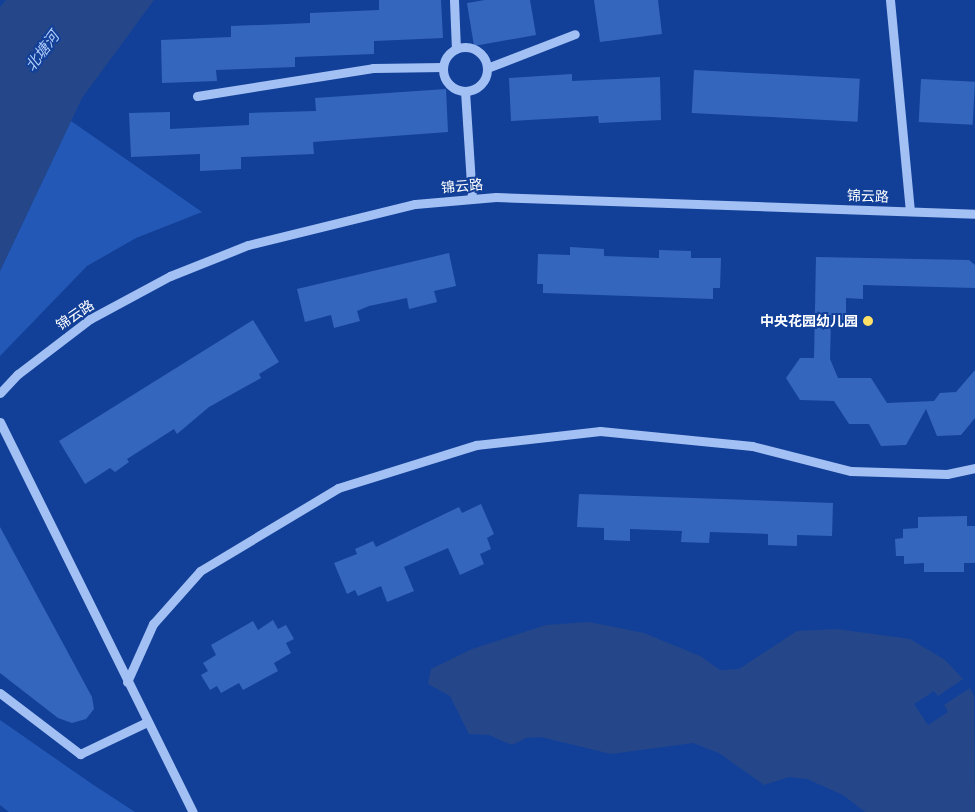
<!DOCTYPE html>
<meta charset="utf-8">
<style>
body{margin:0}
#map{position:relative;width:975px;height:812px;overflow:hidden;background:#124098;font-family:"Open Sans","Noto Sans SC",sans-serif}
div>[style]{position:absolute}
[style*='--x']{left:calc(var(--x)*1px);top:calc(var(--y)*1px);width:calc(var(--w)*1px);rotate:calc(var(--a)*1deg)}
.green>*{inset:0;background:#2458b6}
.water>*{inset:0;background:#254789}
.building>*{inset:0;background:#3566be;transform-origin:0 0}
.minor>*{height:9px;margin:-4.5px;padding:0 4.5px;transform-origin:4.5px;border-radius:4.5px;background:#a3c0f4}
.minor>.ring{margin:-4.5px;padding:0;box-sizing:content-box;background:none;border:9px solid #a3c0f4;border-radius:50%}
.dots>*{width:14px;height:14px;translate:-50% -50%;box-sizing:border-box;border:2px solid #124098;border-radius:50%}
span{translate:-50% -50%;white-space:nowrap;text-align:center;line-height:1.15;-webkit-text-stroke:4px #124098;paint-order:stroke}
.street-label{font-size:14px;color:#fff}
.poi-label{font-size:14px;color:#fff;font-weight:700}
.right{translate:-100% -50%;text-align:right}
.water-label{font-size:15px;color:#afcbfa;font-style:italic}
</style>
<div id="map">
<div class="green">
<div style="clip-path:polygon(71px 121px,202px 212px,136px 238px,87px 266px,0 356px,0 271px)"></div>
<div style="clip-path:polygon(0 720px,92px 784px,135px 812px,9px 812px,0 805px)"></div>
</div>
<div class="water">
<div style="clip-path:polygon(6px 0,154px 0,82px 98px,0 271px,0 7px)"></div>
<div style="clip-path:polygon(589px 622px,644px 633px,700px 656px,720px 670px,739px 669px,797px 631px,837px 629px,910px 639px,945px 660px,963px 679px,938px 696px,934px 691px,914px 704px,928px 725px,948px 712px,944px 705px,970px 688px,974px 696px,975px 812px,865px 812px,843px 795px,807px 779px,789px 777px,764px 785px,719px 753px,693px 743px,611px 754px,541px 737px,526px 738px,512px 745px,489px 735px,469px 734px,450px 696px,428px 684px,431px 669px,472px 649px,546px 625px)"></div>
</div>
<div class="building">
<div style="clip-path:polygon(379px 0,441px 0,443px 38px,374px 41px,374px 54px,295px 57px,295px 67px,216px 70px,217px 81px,162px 83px,161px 40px,231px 37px,231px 26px,310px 23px,310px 13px,379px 10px)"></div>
<div style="clip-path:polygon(485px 0,530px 0,536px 35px,474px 46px,467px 3px)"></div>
<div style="clip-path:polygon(594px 0,658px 0,662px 34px,600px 42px)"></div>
<div style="left:694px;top:70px;width:166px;height:43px;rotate:3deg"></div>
<div style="clip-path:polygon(572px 74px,572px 81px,660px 77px,661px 120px,599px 123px,598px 116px,511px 121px,509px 78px)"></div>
<div style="left:921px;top:79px;width:54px;height:43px;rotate:3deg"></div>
<div style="clip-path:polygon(446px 89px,448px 132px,313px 142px,314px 154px,241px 157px,241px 169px,200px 171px,200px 154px,131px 157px,129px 113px,170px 112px,170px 129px,249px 125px,249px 113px,316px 111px,315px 98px)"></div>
<div style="clip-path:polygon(570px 247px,604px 249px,604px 256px,659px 258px,659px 250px,691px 251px,691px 258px,721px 258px,720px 288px,713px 288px,713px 299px,543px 293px,543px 284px,537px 284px,538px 254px,570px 255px)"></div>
<div style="clip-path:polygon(449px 253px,456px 286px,434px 291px,437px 302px,409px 309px,407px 298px,369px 306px,357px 311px,360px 321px,334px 328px,331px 315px,305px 322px,297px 289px)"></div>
<div style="clip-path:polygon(816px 257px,969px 260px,975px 265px,975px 288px,863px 285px,863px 299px,846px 298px,846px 320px,831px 320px,830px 359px,838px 378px,871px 378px,887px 403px,934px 401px,940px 393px,956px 392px,975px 370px,975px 418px,961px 435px,937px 436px,926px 409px,906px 445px,881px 446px,869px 424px,849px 424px,834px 401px,800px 400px,786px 378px,800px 358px,814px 358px)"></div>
<div style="clip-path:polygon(253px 320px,279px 362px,259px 374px,261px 378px,209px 407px,177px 434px,174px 429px,127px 459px,129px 462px,115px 472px,110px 468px,85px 484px,59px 441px)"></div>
<div style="clip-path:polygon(579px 494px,833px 503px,832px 536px,797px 535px,797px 546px,768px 545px,768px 534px,710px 532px,709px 543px,681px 542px,682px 531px,630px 529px,630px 541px,604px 540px,604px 528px,577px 527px)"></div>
<div style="clip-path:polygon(481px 504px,494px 534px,487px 538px,491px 549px,480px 554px,484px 564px,460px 575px,448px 548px,404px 567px,414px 591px,387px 602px,381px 586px,358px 596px,355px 590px,347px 594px,334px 563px,357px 554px,355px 549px,373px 541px,376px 547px,459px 507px,462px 513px)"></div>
<div style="clip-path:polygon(967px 516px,967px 526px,975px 526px,975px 563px,964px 563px,964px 572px,924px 572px,924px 563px,904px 564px,904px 556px,896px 556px,895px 539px,903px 538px,903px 529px,918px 528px,918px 517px)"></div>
<div style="clip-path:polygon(0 527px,92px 697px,94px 709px,86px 719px,72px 723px,58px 718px,0 673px)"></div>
<div style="clip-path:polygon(273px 620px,278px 629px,286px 625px,294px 639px,286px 643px,291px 653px,274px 663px,278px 671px,243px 690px,239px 683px,221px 693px,217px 686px,210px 690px,201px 675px,208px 671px,203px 663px,216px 655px,211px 645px,253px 621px,258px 630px)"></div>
</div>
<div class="minor">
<div style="--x:454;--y:0;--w:49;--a:87.7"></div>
<div style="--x:890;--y:0;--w:212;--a:84.6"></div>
<div class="ring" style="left:443px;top:47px;width:35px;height:35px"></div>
<div style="--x:487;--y:68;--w:94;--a:-21.1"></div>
<div style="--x:465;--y:91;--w:108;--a:86.3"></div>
<div style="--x:197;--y:96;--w:178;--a:-9"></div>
<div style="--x:373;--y:68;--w:70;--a:-0.8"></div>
<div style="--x:0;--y:393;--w:26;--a:-47"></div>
<div style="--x:18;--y:374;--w:91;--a:-37.4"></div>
<div style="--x:90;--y:319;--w:91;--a:-28.3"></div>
<div style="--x:170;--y:276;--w:84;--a:-21.7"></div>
<div style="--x:248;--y:245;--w:172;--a:-13.8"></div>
<div style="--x:415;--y:204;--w:81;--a:-4.9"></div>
<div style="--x:496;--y:197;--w:479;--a:2"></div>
<div style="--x:0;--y:422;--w:435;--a:63.7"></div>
<div style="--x:127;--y:682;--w:64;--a:-65.9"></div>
<div style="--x:153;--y:624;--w:71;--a:-48.4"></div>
<div style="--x:200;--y:571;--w:161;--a:-31"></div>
<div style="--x:338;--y:488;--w:145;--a:-17.3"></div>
<div style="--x:476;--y:445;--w:125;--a:-6.4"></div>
<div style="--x:600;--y:431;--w:153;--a:5.6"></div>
<div style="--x:752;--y:446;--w:102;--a:14.2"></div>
<div style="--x:851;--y:471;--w:96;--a:1.8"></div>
<div style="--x:947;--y:474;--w:29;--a:-12"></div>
<div style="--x:0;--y:693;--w:101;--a:37.3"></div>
<div style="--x:80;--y:754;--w:74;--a:-25.5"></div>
</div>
<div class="dots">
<div style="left:868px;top:321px;background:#ffe166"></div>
</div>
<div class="street-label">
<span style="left:462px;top:186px;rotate:-5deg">锦云路</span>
<span style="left:868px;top:196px;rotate:2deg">锦云路</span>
<span style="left:75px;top:315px;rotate:-34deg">锦云路</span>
</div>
<div class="poi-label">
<span class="right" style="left:858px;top:321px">中央花园幼儿园</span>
</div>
<div class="water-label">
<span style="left:42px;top:51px;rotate:-53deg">北塘河</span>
</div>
</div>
